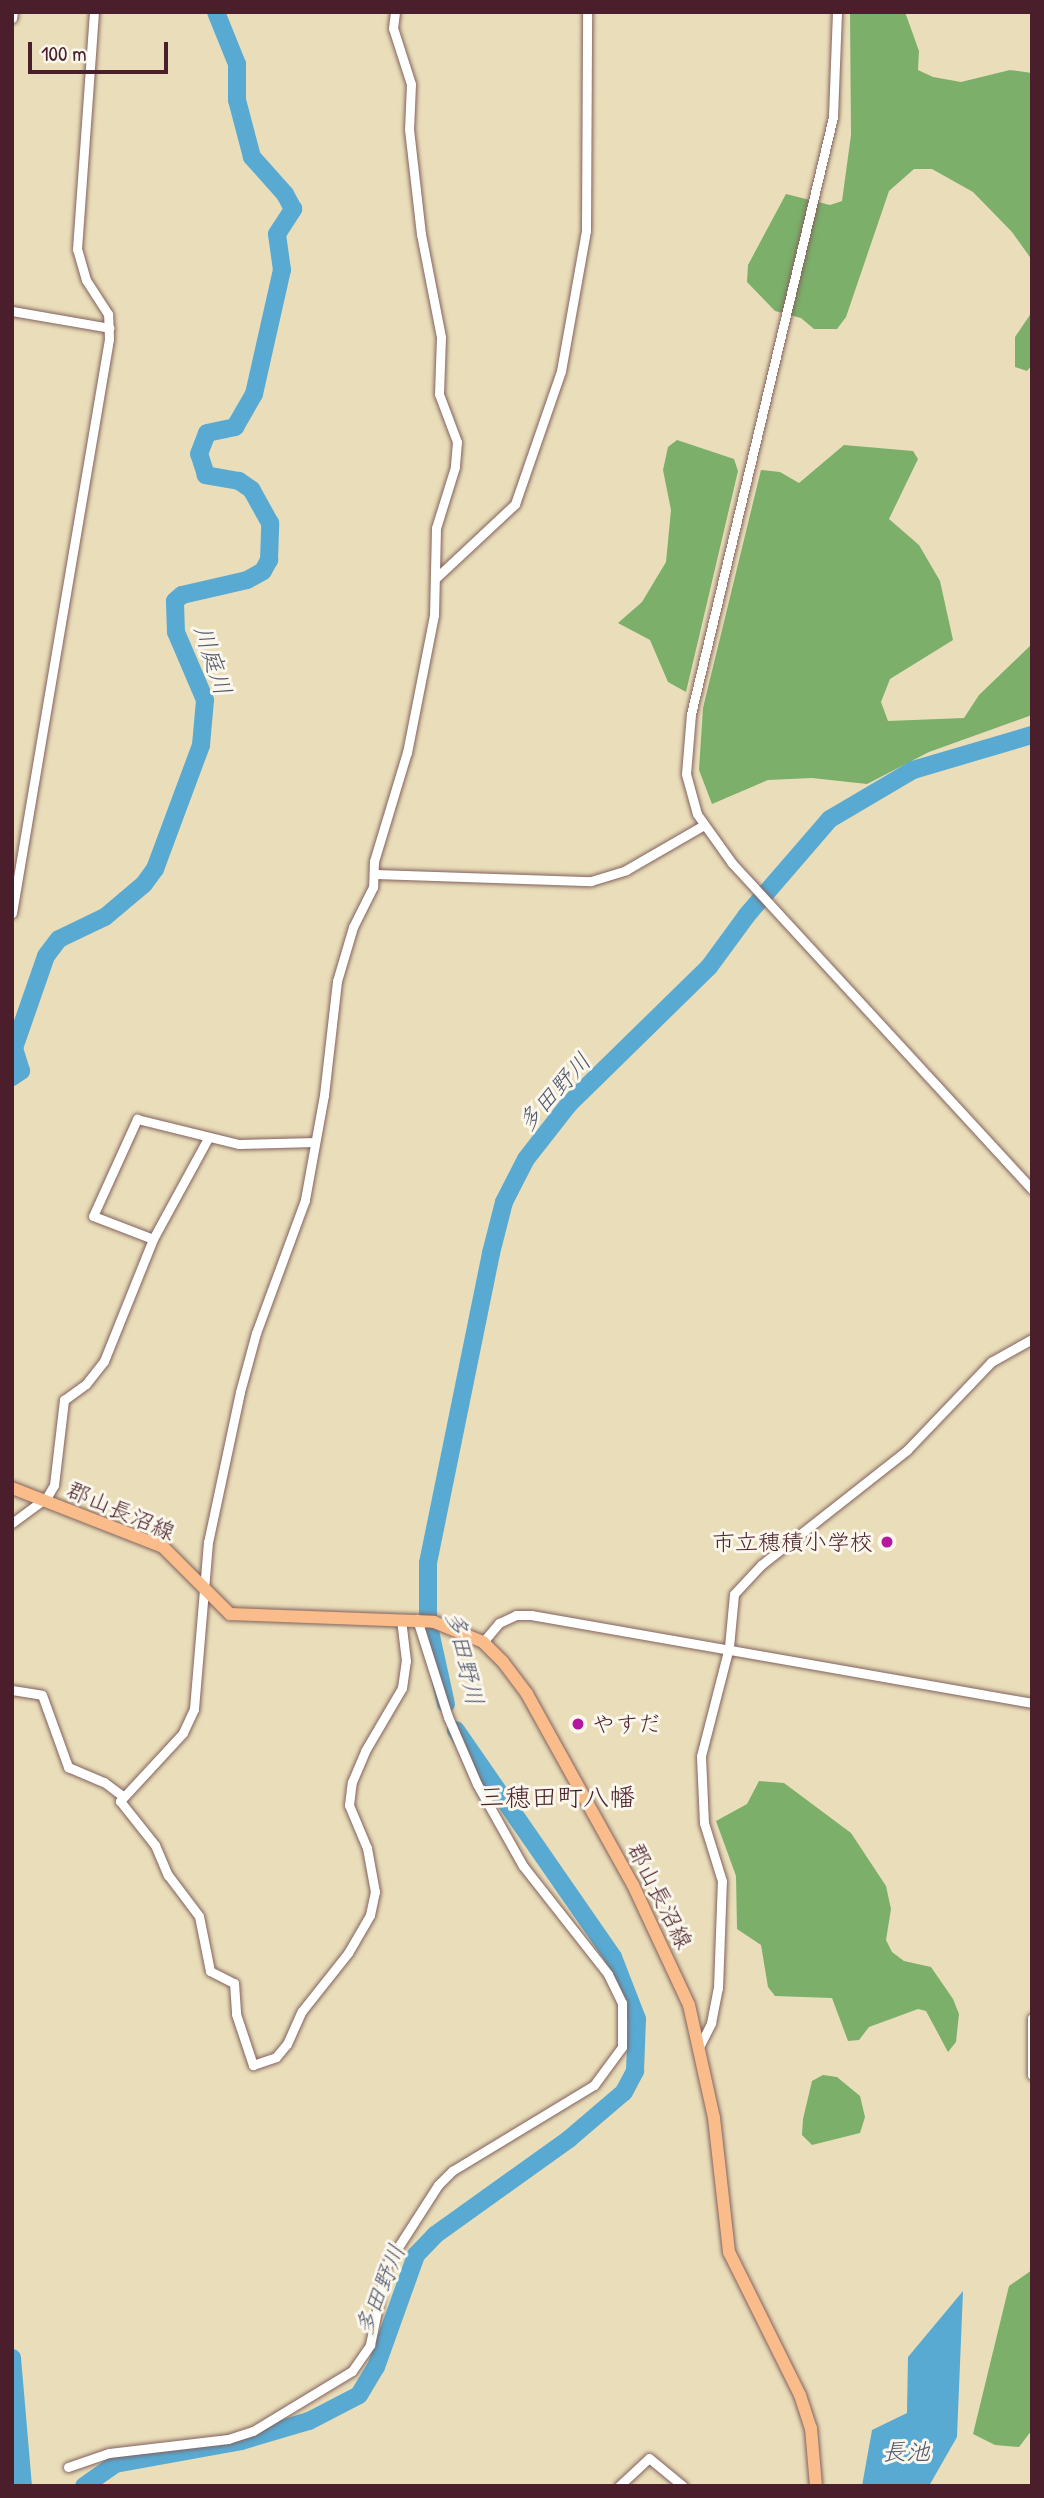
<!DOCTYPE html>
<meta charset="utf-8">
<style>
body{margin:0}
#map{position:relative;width:1044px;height:2498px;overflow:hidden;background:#eadeba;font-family:"Patrick Hand","Klee One",sans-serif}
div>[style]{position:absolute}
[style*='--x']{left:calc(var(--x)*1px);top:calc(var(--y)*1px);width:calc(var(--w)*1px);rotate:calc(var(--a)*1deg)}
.forest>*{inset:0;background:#7baf6a}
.water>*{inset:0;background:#58aad3}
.river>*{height:18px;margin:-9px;padding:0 9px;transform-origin:9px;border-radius:9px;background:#58aad3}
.roads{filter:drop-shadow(0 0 2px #82625d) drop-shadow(0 0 2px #82625d)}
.minor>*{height:9px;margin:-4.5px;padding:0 4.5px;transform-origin:4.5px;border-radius:4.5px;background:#fff}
.major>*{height:12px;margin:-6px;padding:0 6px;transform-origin:6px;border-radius:6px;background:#f9bc8a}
.dots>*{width:19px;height:19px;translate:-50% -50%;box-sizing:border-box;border:4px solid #fbf7ec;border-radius:50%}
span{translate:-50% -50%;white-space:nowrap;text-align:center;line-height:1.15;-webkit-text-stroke:6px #fbf7ec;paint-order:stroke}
.street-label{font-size:23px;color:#4a1f2b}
.poi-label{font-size:23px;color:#4a1f2b}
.right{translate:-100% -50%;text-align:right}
.left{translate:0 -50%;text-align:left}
.water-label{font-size:24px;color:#50576e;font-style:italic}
.quarter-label{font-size:26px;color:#4a1f2b}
.frame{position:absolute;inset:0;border:14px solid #4a1f2b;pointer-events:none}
.scale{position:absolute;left:28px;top:42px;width:140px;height:32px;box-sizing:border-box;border:4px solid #4a1f2b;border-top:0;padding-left:9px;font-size:21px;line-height:24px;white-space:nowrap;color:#4a1f2b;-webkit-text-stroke:5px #fbf7ec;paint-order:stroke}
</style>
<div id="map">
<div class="forest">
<div style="clip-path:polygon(850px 12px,905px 12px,919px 51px,918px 70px,933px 77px,961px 82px,1010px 70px,1032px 73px,1032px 260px,1012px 232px,973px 192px,932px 169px,914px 169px,889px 191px,846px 317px,837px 329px,814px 329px,801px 318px,775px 311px,747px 282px,748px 265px,786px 194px,830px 205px,842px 201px,851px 135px)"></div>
<div style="clip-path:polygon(1032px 312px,1032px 365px,1027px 371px,1015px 367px,1015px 337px)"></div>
<div style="clip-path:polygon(677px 440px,734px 459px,738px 471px,686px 692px,668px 682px,650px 640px,618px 623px,642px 602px,666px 562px,671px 510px,663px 470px,668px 447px)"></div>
<div style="clip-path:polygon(844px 445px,913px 451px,918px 459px,889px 519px,919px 545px,940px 581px,953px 640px,890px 679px,881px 702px,888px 721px,964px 718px,979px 695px,1032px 644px,1032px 715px,929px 752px,867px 784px,812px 778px,768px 780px,712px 804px,699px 770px,703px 708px,761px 470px,780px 472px,799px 483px)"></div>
<div style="clip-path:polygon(759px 1781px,784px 1783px,851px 1833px,886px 1886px,891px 1909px,886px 1940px,892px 1952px,904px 1961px,931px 1967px,953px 1999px,959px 2014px,956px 2042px,948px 2052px,926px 2011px,918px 2009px,869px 2027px,859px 2040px,848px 2041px,832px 1998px,775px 1996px,768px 1987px,761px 1945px,737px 1929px,736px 1876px,716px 1821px,747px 1804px)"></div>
<div style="clip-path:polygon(823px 2075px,837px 2077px,860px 2096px,865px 2117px,860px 2133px,812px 2145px,802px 2135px,803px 2119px,812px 2081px)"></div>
<div style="clip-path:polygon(1032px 2270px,1032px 2430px,1019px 2447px,995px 2445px,973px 2434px,1009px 2286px)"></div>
</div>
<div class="water">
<div style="clip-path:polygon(963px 2291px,957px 2437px,929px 2486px,862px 2486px,872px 2430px,907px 2413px,908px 2357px)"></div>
</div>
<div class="river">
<div style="--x:12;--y:1077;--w:11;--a:-34"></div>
<div style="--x:21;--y:1071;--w:24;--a:-107"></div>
<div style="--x:14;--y:1048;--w:97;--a:-70.8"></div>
<div style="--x:46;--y:956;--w:21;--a:-53"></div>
<div style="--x:59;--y:939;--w:51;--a:-25.6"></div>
<div style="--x:105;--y:917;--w:51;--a:-40.2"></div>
<div style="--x:144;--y:884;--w:19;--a:-54"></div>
<div style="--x:155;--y:869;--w:132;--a:-69.6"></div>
<div style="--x:201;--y:745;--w:45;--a:-84.9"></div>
<div style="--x:205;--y:700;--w:74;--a:-113.1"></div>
<div style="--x:176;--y:632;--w:31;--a:-92"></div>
<div style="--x:175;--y:601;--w:9;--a:-41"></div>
<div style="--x:182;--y:595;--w:67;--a:-13"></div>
<div style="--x:247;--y:580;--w:18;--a:-29"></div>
<div style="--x:263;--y:571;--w:13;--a:-61"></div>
<div style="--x:269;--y:560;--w:37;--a:-88"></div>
<div style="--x:270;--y:523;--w:38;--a:-119"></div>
<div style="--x:252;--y:490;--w:16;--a:-145"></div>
<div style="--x:239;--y:481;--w:34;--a:-170"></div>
<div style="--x:206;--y:475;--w:22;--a:-108"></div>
<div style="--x:199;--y:454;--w:22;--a:-69"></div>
<div style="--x:207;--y:433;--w:29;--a:-12"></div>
<div style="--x:235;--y:427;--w:38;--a:-60"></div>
<div style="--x:254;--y:394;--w:127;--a:-77.3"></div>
<div style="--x:282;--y:270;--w:36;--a:-98"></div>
<div style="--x:277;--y:234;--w:30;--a:-57"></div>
<div style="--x:293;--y:209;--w:17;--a:-118"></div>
<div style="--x:285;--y:194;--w:50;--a:-131.7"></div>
<div style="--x:252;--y:157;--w:59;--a:-104.7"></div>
<div style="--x:237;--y:100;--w:36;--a:-90"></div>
<div style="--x:237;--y:64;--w:56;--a:-112"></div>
<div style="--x:446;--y:1704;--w:84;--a:-102.4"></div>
<div style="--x:428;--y:1622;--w:59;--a:-90"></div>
<div style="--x:428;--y:1563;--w:316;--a:-78.5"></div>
<div style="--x:491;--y:1253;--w:53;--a:-75.7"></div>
<div style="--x:504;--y:1202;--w:48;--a:-62.9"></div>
<div style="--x:526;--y:1159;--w:70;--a:-52"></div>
<div style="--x:569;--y:1104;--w:196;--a:-44.4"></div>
<div style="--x:709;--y:967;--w:64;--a:-53.8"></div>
<div style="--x:747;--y:915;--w:127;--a:-49.2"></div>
<div style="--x:830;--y:819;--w:96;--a:-30.6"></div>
<div style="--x:913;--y:770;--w:124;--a:-16.4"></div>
<div style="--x:12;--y:2358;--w:128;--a:85.1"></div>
<div style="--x:84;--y:2486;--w:38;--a:-35"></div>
<div style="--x:115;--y:2464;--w:128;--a:-10.3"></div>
<div style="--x:241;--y:2441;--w:71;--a:-16.4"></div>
<div style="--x:309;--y:2421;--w:56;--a:-27.5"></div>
<div style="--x:359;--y:2395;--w:33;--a:-59"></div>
<div style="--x:376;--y:2367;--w:119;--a:-70.3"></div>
<div style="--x:416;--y:2255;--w:28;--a:-46"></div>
<div style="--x:435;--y:2235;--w:165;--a:-35.6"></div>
<div style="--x:569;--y:2139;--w:72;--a:-40.5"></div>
<div style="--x:624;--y:2092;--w:24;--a:-62"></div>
<div style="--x:635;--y:2071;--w:52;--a:-87.8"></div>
<div style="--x:637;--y:2019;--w:66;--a:-111.2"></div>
<div style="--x:613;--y:1957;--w:276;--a:-124.7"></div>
</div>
<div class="roads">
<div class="minor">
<div style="--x:395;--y:12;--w:16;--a:97"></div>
<div style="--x:393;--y:28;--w:59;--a:72.2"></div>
<div style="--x:411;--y:84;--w:45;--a:92.5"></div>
<div style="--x:409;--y:129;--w:106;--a:83.5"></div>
<div style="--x:421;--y:234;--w:105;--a:79"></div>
<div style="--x:441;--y:337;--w:57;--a:92"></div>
<div style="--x:439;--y:394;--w:51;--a:69.4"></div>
<div style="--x:457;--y:442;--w:25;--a:95"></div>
<div style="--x:455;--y:467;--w:64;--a:107.3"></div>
<div style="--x:436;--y:528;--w:87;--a:91.3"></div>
<div style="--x:434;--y:615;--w:140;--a:101.1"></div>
<div style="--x:407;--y:752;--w:114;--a:106.8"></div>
<div style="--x:374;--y:861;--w:26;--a:92"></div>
<div style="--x:373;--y:887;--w:45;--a:116.6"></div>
<div style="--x:353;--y:927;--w:56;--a:106.5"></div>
<div style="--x:337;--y:981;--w:115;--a:96.5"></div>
<div style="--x:324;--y:1095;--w:107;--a:100.3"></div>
<div style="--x:305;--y:1200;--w:142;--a:110.2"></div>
<div style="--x:256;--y:1333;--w:61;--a:105.2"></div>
<div style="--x:240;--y:1392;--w:153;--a:102"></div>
<div style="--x:208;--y:1542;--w:168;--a:94.8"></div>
<div style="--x:194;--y:1709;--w:26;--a:115"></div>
<div style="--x:183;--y:1733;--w:93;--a:132.8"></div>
<div style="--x:120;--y:1801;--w:56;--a:51.5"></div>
<div style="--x:155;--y:1845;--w:33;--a:67"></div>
<div style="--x:168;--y:1875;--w:51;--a:52.9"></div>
<div style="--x:199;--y:1916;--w:56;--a:78.7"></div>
<div style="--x:210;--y:1971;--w:27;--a:27"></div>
<div style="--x:234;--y:1983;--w:31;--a:86"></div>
<div style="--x:236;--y:2014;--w:54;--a:71.6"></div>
<div style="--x:253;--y:2065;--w:24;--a:-19"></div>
<div style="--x:276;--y:2057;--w:17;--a:-50"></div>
<div style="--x:287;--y:2044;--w:36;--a:-66"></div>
<div style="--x:302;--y:2011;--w:74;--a:-51.6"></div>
<div style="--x:348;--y:1953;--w:44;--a:-59.9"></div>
<div style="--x:370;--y:1915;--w:24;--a:-78"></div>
<div style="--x:375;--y:1892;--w:45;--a:-100.3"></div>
<div style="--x:367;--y:1848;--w:47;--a:-112.7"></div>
<div style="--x:349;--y:1805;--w:23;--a:-83"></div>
<div style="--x:352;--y:1782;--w:34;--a:-67"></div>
<div style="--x:365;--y:1751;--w:73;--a:-59.6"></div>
<div style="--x:402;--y:1688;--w:27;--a:-82"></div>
<div style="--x:406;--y:1661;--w:42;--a:-96.8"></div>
<div style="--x:837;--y:12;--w:105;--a:92.2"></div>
<div style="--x:833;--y:117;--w:614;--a:103.38"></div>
<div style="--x:691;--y:714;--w:60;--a:94.8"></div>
<div style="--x:686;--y:774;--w:41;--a:74.6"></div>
<div style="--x:697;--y:814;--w:60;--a:54.5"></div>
<div style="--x:732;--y:863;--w:443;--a:47.4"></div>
<div style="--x:12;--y:18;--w:6;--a:-81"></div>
<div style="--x:12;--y:311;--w:99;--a:9.8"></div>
<div style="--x:436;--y:578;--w:108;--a:-43.1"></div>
<div style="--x:515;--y:504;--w:141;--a:-70.9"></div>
<div style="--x:561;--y:371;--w:143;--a:-79.9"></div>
<div style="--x:586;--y:230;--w:218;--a:-89.7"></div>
<div style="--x:375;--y:874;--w:216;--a:1.9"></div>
<div style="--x:591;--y:881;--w:37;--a:-17"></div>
<div style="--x:626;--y:870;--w:90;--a:-30"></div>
<div style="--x:12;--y:913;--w:582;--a:-80.41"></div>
<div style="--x:109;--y:339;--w:25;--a:-92"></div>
<div style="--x:108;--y:314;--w:40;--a:-122.9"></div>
<div style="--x:86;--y:280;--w:32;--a:-106"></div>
<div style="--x:77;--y:249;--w:238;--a:-85.9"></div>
<div style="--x:153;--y:1239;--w:64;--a:-159"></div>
<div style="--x:93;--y:1216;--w:107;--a:-65.6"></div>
<div style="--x:137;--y:1119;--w:105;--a:13.8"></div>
<div style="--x:239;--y:1144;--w:76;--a:-1.5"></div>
<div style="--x:12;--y:1523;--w:44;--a:-36.6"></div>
<div style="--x:47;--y:1497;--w:14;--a:-60"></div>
<div style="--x:54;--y:1485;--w:86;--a:-83.3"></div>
<div style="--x:64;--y:1400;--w:27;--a:-36"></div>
<div style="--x:86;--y:1384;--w:29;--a:-52"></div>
<div style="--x:104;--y:1361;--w:131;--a:-68.1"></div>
<div style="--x:153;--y:1239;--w:115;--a:-61.4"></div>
<div style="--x:483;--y:1642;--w:25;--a:-50"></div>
<div style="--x:499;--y:1623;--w:19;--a:-25"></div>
<div style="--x:516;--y:1615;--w:15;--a:0"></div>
<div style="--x:531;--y:1615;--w:509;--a:9.96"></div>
<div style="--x:12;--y:1690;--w:30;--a:9"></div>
<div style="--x:42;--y:1695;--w:77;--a:70.1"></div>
<div style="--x:68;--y:1767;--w:39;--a:23"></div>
<div style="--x:104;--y:1782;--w:21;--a:37"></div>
<div style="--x:1032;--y:2018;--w:57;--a:90"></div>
<div style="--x:700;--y:2045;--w:25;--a:-63"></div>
<div style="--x:711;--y:2023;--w:36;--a:-79"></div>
<div style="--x:718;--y:1988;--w:107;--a:-87.9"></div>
<div style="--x:722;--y:1881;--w:61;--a:-107.2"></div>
<div style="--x:704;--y:1823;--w:67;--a:-92.6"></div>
<div style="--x:701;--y:1756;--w:113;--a:-75.6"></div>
<div style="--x:729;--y:1647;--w:53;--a:-84.6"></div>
<div style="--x:734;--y:1594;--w:40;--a:-47"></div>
<div style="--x:761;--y:1565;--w:186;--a:-38.2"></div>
<div style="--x:907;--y:1450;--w:122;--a:-46.3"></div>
<div style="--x:991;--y:1362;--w:47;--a:-29.3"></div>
<div style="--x:68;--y:2467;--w:43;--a:-18.9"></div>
<div style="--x:109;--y:2453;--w:120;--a:-6.7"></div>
<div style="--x:228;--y:2439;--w:26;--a:-18"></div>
<div style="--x:253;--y:2431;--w:116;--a:-31.2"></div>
<div style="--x:352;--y:2371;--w:32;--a:-55"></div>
<div style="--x:370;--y:2345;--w:81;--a:-78.6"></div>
<div style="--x:386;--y:2266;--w:96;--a:-57.3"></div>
<div style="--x:438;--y:2185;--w:20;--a:-45"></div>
<div style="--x:452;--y:2171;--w:166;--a:-31.2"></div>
<div style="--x:594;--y:2085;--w:47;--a:-53.6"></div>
<div style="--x:622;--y:2047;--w:44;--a:-90"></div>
<div style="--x:622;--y:2003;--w:32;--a:-116"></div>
<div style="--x:608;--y:1974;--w:137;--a:-128.2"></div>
<div style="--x:523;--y:1866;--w:94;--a:-119.3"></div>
<div style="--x:477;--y:1784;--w:73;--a:-113.4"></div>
<div style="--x:448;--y:1717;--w:103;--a:-107.6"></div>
<div style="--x:619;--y:2486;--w:41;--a:-43"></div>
<div style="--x:649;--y:2458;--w:44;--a:39.5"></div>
</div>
<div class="major">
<div style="--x:12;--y:1488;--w:162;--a:21.3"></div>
<div style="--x:163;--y:1547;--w:95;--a:45"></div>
<div style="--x:230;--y:1614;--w:204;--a:2.2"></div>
<div style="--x:434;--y:1622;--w:53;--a:22.2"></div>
<div style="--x:483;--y:1642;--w:28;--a:45"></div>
<div style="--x:503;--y:1662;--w:40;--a:53"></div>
<div style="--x:527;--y:1694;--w:218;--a:61"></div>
<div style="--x:633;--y:1885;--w:132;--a:65"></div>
<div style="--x:689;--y:2005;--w:116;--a:77.5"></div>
<div style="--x:714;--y:2118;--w:135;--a:83.6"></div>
<div style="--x:729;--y:2252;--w:160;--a:63.6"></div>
<div style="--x:800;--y:2395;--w:35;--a:72"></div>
<div style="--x:811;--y:2428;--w:58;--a:85.1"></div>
</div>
</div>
<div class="dots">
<div style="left:887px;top:1542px;background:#b5179e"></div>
<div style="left:578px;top:1724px;background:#b5179e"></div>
</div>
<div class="street-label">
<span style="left:121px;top:1511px;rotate:23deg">郡山長沼線</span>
<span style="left:660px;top:1896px;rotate:63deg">郡山長沼線</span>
</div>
<div class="poi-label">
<span class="right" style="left:873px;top:1542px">市立穂積小学校</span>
<span class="left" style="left:592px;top:1724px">やすだ</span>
</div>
<div class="water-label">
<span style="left:213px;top:660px;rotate:72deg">川庭川</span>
<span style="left:554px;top:1092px;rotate:-48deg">多田野川</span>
<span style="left:465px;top:1658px;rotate:77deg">多田野川</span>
<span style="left:380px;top:2290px;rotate:-68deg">多田野川</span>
<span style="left:906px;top:2452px">長池</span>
</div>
<div class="quarter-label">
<span style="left:557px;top:1797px">三穂田町八幡</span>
</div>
<div class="frame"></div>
<div class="scale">100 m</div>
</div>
